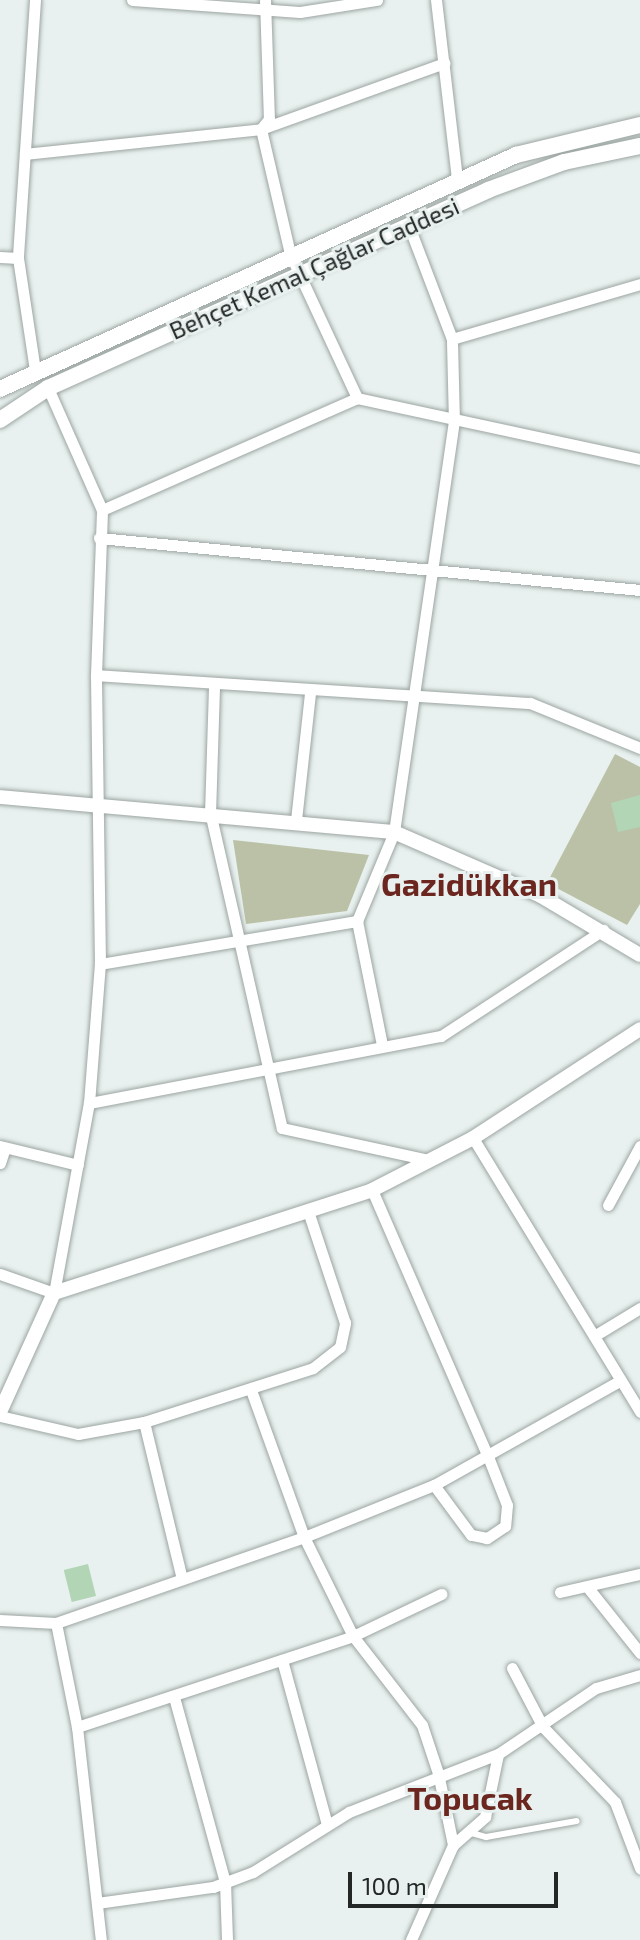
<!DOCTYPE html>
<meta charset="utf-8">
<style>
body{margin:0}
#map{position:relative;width:640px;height:1940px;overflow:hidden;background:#e8f1ef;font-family:"Exo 2",sans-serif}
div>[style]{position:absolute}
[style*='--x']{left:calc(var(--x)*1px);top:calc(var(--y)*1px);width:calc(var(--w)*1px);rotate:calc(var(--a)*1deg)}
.green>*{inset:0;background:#bbc1a6}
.building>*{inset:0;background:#b2d5b6;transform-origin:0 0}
.roads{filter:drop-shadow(0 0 2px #9ca5a2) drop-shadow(0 0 2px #9ca5a2)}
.service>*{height:6px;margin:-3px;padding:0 3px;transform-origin:3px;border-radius:3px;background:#fff}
.minor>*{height:11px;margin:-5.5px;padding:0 5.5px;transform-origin:5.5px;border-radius:5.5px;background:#fff}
.tertiary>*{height:14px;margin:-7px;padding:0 7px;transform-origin:7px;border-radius:7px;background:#fff}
.secondary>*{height:16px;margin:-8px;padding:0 8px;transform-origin:8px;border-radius:8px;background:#fff}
span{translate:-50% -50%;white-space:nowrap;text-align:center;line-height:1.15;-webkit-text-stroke:6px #e8f1ef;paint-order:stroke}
.street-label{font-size:24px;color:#232726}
.district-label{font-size:32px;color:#6b261f;font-weight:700}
.scale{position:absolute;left:348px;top:1872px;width:210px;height:36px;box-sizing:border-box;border:4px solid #232726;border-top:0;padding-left:10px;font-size:24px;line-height:28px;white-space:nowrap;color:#232726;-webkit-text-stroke:6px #e8f1ef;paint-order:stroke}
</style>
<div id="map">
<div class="green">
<div style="clip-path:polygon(615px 754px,640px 767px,640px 904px,627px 925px,547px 883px)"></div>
<div style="clip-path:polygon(233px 840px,369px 855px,347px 911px,246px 924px)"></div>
</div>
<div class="building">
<div style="clip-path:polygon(640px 795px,640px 827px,618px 832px,611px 803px)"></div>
<div style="left:88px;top:1564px;width:33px;height:25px;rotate:76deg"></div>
</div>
<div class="roads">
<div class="service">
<div style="--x:468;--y:1832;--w:19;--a:16"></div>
<div style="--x:486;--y:1837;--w:92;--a:-10"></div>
</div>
<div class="minor">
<div style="--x:35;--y:0;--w:259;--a:93.8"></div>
<div style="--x:18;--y:258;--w:114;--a:81.4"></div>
<div style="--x:132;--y:0;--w:168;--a:4.1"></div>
<div style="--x:300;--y:12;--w:78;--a:-8.9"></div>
<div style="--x:265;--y:0;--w:119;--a:88.1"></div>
<div style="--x:269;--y:119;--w:13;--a:129"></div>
<div style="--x:261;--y:129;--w:128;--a:76.9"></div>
<div style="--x:290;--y:254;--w:159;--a:65"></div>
<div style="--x:357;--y:398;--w:289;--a:12.2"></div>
<div style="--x:436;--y:0;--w:181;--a:83.3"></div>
<div style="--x:25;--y:154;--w:237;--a:-6"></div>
<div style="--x:261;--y:129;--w:195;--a:-19.8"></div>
<div style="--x:0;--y:257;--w:18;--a:3"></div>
<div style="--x:452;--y:339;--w:196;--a:-16.3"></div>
<div style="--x:102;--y:510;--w:279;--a:-23.7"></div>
<div style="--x:99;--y:538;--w:543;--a:5.49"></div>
<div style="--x:96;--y:675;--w:435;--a:3.7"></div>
<div style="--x:530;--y:703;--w:119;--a:22.2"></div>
<div style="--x:214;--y:687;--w:125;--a:91.8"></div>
<div style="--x:210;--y:812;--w:324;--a:77.2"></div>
<div style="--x:282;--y:1128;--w:150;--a:12.3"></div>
<div style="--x:296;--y:820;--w:128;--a:-83.7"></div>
<div style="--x:357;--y:921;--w:126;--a:78.6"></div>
<div style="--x:100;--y:964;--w:261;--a:-9.5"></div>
<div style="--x:357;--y:921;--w:96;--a:-67.4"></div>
<div style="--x:394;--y:832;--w:413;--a:-81.7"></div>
<div style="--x:454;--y:423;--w:84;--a:-91.4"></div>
<div style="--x:452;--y:339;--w:123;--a:-110.9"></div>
<div style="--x:89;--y:1103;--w:358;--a:-10.8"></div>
<div style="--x:441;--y:1036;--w:194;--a:-33.2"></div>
<div style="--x:473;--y:1138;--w:321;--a:58.6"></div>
<div style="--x:0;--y:1146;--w:80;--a:13.7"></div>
<div style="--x:0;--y:1163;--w:16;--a:-72"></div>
<div style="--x:372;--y:1190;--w:288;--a:66.5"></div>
<div style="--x:487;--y:1454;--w:55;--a:68.6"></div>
<div style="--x:507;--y:1505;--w:21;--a:95"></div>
<div style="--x:505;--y:1526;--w:22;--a:146"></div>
<div style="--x:487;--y:1538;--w:16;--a:-169"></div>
<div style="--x:471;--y:1535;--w:62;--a:-126.5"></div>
<div style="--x:608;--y:1205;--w:67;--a:-61.5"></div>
<div style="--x:0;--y:1274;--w:57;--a:19.4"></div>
<div style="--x:54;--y:1293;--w:193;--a:-79.6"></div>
<div style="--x:89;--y:1103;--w:139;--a:-85.5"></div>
<div style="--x:100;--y:964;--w:289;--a:-90.8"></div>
<div style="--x:96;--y:675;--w:165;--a:-87.9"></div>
<div style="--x:102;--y:510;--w:133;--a:-113.9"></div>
<div style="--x:594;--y:1336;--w:54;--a:-31.3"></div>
<div style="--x:251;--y:1390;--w:156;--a:70.2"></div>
<div style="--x:304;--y:1537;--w:110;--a:63.7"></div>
<div style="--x:353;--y:1636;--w:113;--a:52.2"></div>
<div style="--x:422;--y:1725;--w:51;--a:71.6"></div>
<div style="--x:438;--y:1773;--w:74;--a:78.2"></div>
<div style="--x:453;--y:1845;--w:104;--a:113.9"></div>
<div style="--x:0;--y:1416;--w:80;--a:13"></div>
<div style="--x:78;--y:1434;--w:67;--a:-10.3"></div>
<div style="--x:144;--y:1422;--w:177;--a:-17.7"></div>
<div style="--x:313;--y:1368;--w:34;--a:-38"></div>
<div style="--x:340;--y:1347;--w:25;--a:-78"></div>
<div style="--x:345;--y:1323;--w:115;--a:-108.3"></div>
<div style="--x:144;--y:1422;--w:157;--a:76.4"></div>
<div style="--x:589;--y:1589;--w:82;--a:51.4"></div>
<div style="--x:560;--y:1592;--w:82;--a:-12.7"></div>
<div style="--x:0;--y:1620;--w:56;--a:3.1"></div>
<div style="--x:56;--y:1623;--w:262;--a:-19.1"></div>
<div style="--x:304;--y:1537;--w:140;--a:-21.8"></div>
<div style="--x:434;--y:1485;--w:214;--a:-29.3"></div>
<div style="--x:56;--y:1623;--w:106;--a:78.6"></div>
<div style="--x:77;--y:1727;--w:214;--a:83.6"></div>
<div style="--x:282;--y:1660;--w:171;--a:74.7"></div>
<div style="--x:512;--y:1668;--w:67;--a:62.3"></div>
<div style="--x:543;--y:1727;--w:104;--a:46.2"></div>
<div style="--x:615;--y:1802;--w:71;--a:69.3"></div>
<div style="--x:174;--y:1697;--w:192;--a:74.6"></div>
<div style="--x:225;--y:1882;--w:58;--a:88"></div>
<div style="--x:77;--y:1727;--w:291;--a:-18.2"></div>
<div style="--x:353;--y:1636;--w:98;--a:-25.5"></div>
<div style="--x:453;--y:1845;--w:43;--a:-41.2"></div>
<div style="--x:485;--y:1817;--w:64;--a:-78.3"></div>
<div style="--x:97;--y:1903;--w:117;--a:-7.9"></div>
<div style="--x:213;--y:1887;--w:43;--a:-20.6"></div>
<div style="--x:253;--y:1872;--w:113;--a:-32"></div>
<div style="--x:349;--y:1812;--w:160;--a:-21.3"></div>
<div style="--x:498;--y:1754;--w:118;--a:-34"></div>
<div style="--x:596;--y:1688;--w:46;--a:-16.5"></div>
</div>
<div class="tertiary">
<div style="--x:0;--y:797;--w:396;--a:5.1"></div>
<div style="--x:394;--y:832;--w:160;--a:23.5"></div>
<div style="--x:541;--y:896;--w:115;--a:30.8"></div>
<div style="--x:0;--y:1412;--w:131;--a:-65.6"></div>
<div style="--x:54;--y:1293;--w:334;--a:-17.9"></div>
<div style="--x:372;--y:1190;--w:114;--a:-27.2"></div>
<div style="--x:473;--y:1138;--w:199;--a:-33.1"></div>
</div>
<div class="secondary">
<div style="--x:0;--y:389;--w:567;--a:-24.39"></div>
<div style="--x:516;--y:155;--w:128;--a:-13.6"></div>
<div style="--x:0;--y:420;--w:58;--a:-33.7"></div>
<div style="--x:48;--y:388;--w:482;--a:-24.2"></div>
<div style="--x:488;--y:190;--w:81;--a:-20.2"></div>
<div style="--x:564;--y:162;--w:78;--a:-11.9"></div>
</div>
</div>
<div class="street-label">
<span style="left:314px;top:268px;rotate:-24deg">Behçet Kemal Çağlar Caddesi</span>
</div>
<div class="district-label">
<span style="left:469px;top:883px">Gazidükkan</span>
<span style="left:470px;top:1797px">Topucak</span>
</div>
<div class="scale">100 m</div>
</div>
